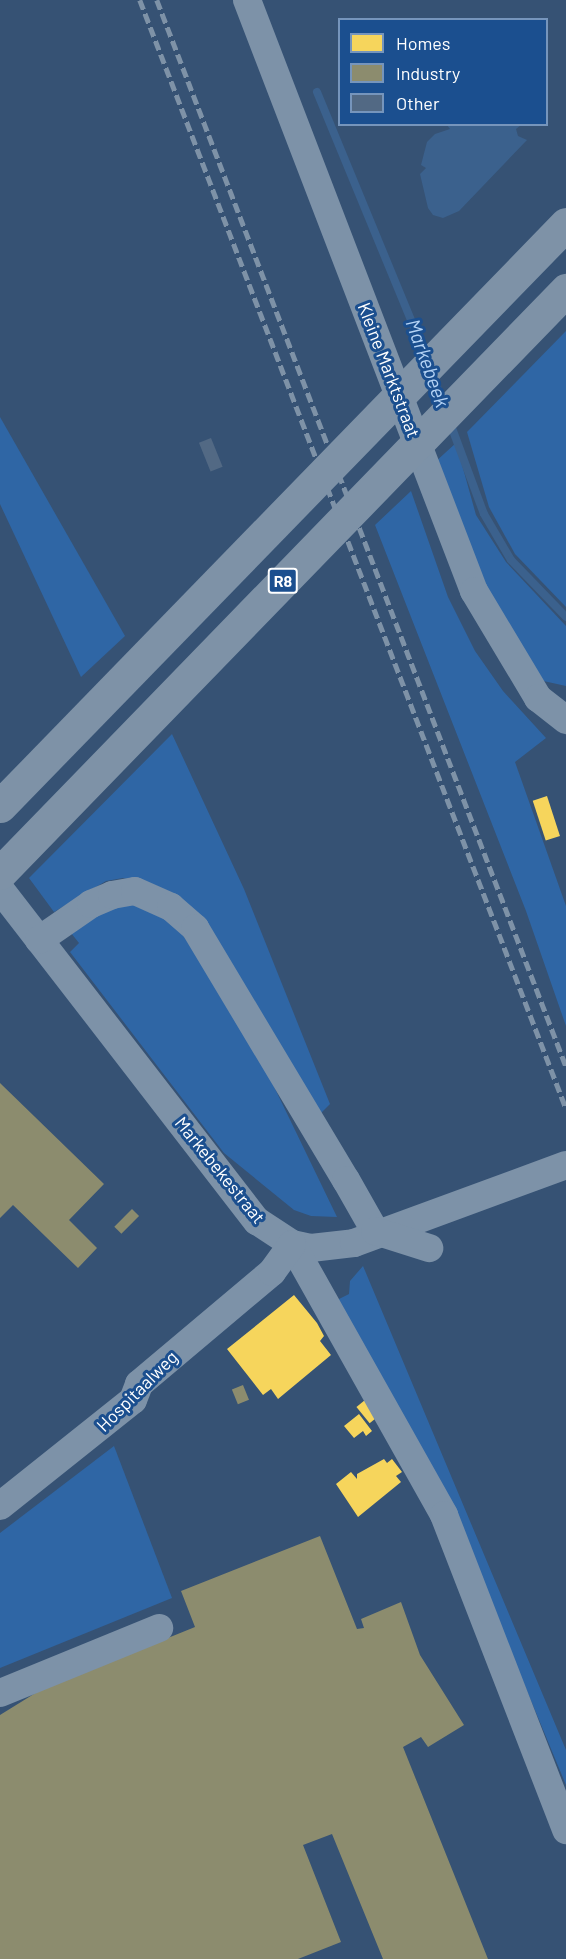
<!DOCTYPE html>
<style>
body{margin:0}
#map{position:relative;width:566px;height:1959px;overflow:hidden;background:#365274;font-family:Barlow,sans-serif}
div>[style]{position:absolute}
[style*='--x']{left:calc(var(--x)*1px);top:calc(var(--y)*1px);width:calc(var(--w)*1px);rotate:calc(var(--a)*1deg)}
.green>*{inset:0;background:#2f66a5}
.water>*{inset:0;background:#3b618d}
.homes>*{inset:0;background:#f6d55c;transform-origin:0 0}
.industry>*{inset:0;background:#8c8c6e;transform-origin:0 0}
.stream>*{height:8px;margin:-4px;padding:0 4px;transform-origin:4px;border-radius:4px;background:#3b618d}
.building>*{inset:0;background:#526984;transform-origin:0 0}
.minor>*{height:28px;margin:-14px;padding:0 14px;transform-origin:14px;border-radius:14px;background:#7d92a8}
.rail>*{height:4.5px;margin-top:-2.25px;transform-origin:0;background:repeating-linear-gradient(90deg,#7e92a7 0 10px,transparent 0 14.5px)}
.minor-bridge>*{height:28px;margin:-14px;padding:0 14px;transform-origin:14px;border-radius:14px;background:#7d92a8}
.highway-bridge>*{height:33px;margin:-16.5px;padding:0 16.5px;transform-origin:16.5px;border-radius:16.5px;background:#7e92a7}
span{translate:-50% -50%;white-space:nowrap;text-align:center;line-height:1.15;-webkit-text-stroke:6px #1b4f8f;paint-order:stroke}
.shield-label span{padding:2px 4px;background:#1b4f8f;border:2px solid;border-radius:4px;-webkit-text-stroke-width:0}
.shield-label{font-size:16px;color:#fff;font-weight:700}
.street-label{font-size:18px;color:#fff}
.water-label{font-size:20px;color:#b5d3f5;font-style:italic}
.legend{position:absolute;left:338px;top:18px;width:210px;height:108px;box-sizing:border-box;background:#1b4f8f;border:2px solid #7695bc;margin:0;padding:8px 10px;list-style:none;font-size:18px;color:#fff}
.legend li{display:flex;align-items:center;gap:12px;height:30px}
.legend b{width:30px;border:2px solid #7695bc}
</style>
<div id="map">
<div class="green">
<div style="clip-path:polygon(566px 331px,566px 607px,515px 554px,489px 507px,467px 432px)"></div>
<div style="clip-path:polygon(0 417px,125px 636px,81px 677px,0 504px)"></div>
<div style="clip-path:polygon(456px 443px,476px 515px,506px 562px,566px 626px,566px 686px,539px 680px,495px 616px,434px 463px)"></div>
<div style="clip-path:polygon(411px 491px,448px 597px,475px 651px,503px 691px,546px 738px,515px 762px,566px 906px,566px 1026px,526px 911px,375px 525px)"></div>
<div style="clip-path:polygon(172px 734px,244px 889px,330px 1104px,319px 1115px,157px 886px,123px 878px,106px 881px,54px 912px,29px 878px)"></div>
<div style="clip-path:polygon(129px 903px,174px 923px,216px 981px,265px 1068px,337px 1217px,311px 1216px,294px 1210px,224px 1153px,70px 952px,79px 943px,71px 933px,101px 911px)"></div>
<div style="clip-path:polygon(363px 1266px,566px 1750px,566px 1785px,446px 1496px,335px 1301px,349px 1294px,350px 1281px)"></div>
<div style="clip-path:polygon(114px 1446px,172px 1598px,0 1668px,0 1533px)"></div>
</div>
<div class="water">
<div style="clip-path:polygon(447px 125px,521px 125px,516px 129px,518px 136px,527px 140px,459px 211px,443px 218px,433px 215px,428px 208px,420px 174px,426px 168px,421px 165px,427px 142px,435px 134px,450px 129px)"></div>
</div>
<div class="homes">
<div style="left:547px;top:796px;width:42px;height:15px;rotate:72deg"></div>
<div style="clip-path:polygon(294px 1295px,317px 1323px,324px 1336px,320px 1341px,331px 1355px,278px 1399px,271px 1389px,263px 1395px,227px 1349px)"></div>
<div style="left:365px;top:1400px;width:21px;height:11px;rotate:51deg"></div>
<div style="clip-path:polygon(359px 1414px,372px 1431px,366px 1436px,363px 1431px,354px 1438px,344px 1426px)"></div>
<div style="clip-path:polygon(384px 1459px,387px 1463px,392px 1459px,402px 1472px,396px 1476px,401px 1482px,358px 1517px,336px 1484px,351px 1472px,357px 1479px,357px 1474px)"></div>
</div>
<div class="industry">
<div style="clip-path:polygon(0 1083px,104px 1184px,69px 1220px,97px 1248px,78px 1268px,13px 1205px,0 1218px)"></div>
<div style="left:132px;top:1209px;width:10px;height:25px;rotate:45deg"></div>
<div style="left:243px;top:1385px;width:16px;height:12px;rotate:68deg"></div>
<div style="clip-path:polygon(320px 1536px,357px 1629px,364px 1628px,361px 1619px,401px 1602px,420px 1655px,464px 1725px,428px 1747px,421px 1737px,403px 1747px,488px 1959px,383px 1959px,332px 1834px,303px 1845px,341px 1942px,298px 1959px,0 1959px,0 1715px,42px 1689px,195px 1627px,181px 1591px)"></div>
</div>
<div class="stream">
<div style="--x:317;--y:92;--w:287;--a:67.6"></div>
<div style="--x:431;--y:372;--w:35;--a:68"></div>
<div style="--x:449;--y:420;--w:100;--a:69.6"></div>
<div style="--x:484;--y:514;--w:53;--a:59.6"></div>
<div style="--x:511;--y:560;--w:79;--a:46"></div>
</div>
<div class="building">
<div style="left:211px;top:438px;width:31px;height:13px;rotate:68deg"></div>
</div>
<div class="minor">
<div style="--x:247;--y:0;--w:633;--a:68.99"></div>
<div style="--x:474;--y:591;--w:125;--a:59.1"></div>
<div style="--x:538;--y:698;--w:36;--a:38"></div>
<div style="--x:0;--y:889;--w:420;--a:52.3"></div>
<div style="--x:257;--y:1221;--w:42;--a:33.3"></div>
<div style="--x:292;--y:1244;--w:19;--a:12"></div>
<div style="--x:311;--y:1248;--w:43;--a:-6.6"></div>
<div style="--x:354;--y:1243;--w:226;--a:-20.2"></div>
<div style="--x:39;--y:940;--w:63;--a:-34.7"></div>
<div style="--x:91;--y:904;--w:23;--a:-23"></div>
<div style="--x:112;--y:895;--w:23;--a:-10"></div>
<div style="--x:135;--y:891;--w:39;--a:24"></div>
<div style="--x:171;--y:907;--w:32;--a:41"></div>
<div style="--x:195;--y:928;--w:294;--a:59.1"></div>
<div style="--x:292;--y:1244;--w:311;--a:60.7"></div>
<div style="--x:444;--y:1515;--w:338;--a:68.8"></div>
<div style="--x:0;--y:1506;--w:170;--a:-38.6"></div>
<div style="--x:133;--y:1400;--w:17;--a:-69"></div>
<div style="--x:139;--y:1384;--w:174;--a:-40.1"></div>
<div style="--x:272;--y:1272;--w:34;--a:-54"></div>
<div style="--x:0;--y:1693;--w:172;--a:-22.2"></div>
</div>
<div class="rail">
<div style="--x:140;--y:0;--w:1187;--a:68.97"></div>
<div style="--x:157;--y:0;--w:1142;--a:69.01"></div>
</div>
<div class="minor-bridge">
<div style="--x:346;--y:1180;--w:59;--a:60.4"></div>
<div style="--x:375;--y:1231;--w:57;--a:17.5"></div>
</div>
<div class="highway-bridge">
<div style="--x:0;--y:806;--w:812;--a:-45.8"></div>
<div style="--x:0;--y:873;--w:813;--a:-45.85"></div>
</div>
<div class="shield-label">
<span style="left:283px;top:581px">R8</span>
</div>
<div class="street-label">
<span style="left:389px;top:370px;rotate:69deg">Kleine Marktstraat</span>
<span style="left:220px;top:1170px;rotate:51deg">Markebekestraat</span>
<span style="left:137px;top:1391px;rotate:-45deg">Hospitaalweg</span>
</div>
<div class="water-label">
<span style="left:428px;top:363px;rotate:70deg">Markebeek</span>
</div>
<ul class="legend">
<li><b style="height:16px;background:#f6d55c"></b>Homes</li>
<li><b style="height:16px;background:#8c8c6e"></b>Industry</li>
<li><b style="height:16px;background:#526984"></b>Other</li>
</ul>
</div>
